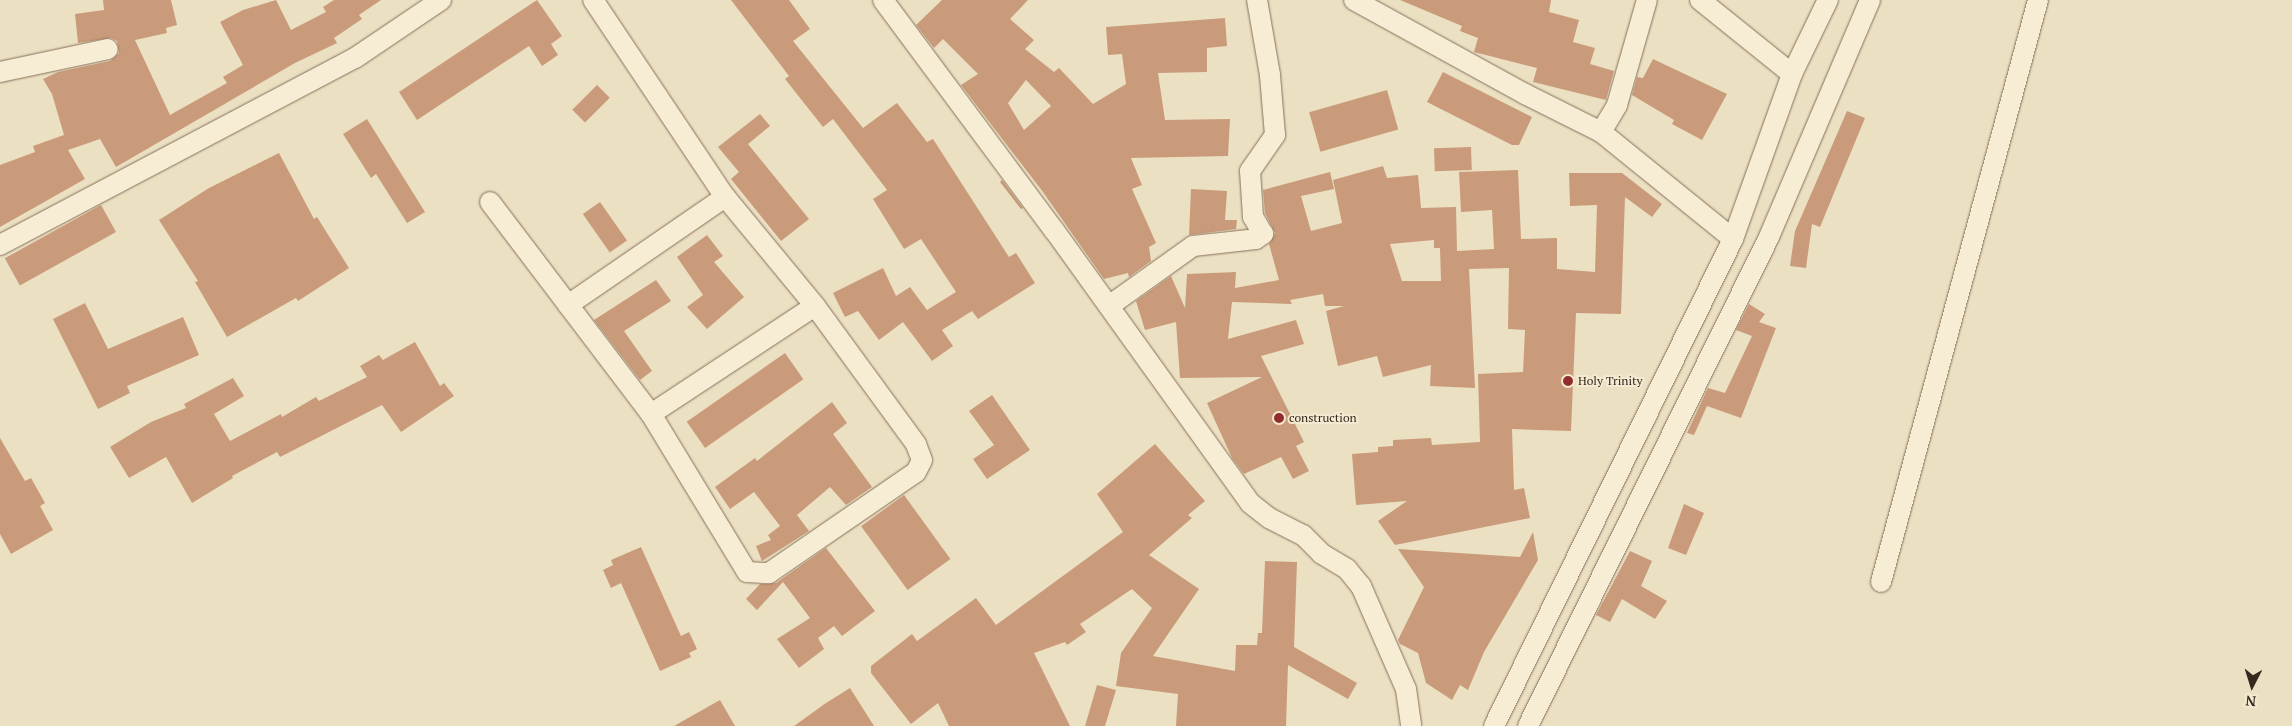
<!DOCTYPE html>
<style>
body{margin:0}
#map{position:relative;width:2292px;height:726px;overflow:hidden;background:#ece0c3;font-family:"PT Serif",serif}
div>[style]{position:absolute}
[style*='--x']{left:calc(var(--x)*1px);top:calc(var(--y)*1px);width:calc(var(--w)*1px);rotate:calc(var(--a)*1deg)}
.building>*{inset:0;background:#c99b7a;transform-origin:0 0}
.roads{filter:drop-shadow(0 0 1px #85715a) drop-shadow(0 0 1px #85715a)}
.minor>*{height:20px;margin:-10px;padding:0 10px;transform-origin:10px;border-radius:10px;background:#f7edd5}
.dots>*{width:14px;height:14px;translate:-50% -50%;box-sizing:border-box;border:2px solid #f4ead2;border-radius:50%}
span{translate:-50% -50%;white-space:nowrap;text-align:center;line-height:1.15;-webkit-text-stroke:4px #f4ead2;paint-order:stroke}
.poi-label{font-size:12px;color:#36291e}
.left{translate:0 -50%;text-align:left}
.north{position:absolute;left:2227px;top:661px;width:50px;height:50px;-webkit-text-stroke:4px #f4ead2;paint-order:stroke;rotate:185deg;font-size:14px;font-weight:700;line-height:20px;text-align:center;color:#36291e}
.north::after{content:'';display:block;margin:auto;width:18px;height:22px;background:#36291e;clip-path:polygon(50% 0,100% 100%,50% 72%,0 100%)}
</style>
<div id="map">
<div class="building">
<div style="clip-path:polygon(103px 0,171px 0,177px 25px,166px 28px,167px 33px,135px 40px,170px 115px,227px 83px,223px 77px,243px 65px,220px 22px,243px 10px,276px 0,291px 30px,326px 12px,323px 7px,334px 0,381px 0,359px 15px,362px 19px,334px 38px,337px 43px,295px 63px,116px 167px,100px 139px,68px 150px,85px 179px,0 227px,0 165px,35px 152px,33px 146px,64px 135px,52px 94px,43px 79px,58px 72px,110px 61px,119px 53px,117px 41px,111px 38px,78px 43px,75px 14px,104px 10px)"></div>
<div style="clip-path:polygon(537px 0,562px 36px,551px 44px,558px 55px,542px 66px,529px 46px,417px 120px,399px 92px)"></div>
<div style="clip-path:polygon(731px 0,789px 0,810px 29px,793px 41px,863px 128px,897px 103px,927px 142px,933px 139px,1009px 257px,1016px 253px,1035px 283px,978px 319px,972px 311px,942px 330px,953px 346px,932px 361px,903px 322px,879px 340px,858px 311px,845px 317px,833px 293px,883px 268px,896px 296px,910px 287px,927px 310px,956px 292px,921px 239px,904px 249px,873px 199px,887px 190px,833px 119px,823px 127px,785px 79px,789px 76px)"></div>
<div style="clip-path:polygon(evenodd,942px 0,1028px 0,1010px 19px,1034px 40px,1025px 49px,1054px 72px,1059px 68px,1093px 104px,1126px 84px,1122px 54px,1108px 55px,1106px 27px,1225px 18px,1227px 46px,1207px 48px,1207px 72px,1158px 73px,1165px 120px,1230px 119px,1228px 156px,1131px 158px,1142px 185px,1132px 189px,1156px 243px,1149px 247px,1151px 261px,1129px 277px,1128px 273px,1104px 279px,1043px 192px,961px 85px,978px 74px,943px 39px,934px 48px,916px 25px,942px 0,1026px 80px,1051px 106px,1024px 130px,1008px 103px,1026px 80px)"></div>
<div style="clip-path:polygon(1400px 0,1551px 0,1549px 12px,1579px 20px,1573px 42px,1595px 48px,1590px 64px,1614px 71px,1606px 100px,1533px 82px,1537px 68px,1474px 52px,1478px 38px,1460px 31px,1462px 26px)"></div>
<div style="clip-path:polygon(1653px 59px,1727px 94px,1702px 140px,1672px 124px,1674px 120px,1632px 95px,1637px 77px,1643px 78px)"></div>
<div style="clip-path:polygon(1443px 72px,1532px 117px,1519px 145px,1512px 145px,1427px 102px)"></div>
<div style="left:597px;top:85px;width:18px;height:35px;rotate:45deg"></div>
<div style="left:1387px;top:90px;width:41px;height:81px;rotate:74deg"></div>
<div style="clip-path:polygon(1847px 111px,1865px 118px,1820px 227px,1812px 224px,1806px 268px,1790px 266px,1795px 231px)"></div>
<div style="clip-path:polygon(760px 114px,770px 126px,748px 144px,809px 219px,781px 241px,731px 179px,739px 172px,718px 147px)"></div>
<div style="clip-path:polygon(367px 119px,425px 212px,407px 223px,376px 174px,371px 178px,343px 134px)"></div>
<div style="left:1471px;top:147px;width:23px;height:37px;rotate:88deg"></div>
<div style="clip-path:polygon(279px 153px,314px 219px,317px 217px,349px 268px,298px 301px,296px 298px,227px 337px,195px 282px,198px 281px,159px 220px,209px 188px)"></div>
<div style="clip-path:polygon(evenodd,1383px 166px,1387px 178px,1418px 175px,1421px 208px,1456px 207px,1457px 251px,1494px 249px,1492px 210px,1461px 212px,1459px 172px,1518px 170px,1521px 239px,1557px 238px,1557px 269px,1595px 272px,1597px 205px,1570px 206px,1569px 173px,1622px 173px,1662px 204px,1652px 217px,1625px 197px,1621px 314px,1576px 313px,1571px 431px,1512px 429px,1514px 490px,1524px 488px,1530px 518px,1395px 545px,1378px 521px,1407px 501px,1356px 505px,1352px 454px,1378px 452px,1378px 447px,1393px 446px,1393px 440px,1431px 438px,1432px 445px,1480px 442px,1478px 374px,1523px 372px,1525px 330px,1508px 329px,1509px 268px,1469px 269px,1475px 388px,1430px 386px,1431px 365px,1383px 377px,1377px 356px,1338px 366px,1326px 311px,1344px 306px,1325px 306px,1323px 294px,1290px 300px,1292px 304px,1232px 302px,1228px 339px,1296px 320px,1304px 344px,1261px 356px,1304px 442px,1296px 446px,1309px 471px,1293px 479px,1281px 457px,1244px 474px,1232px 458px,1207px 403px,1262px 377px,1180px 378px,1176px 322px,1145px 330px,1136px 301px,1171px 276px,1185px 308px,1187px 274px,1236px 272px,1235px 288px,1279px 280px,1269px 244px,1275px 233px,1265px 213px,1263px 190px,1330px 172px,1334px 189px,1301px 196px,1311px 231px,1342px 223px,1333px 180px,1383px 166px,1434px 240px,1434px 248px,1440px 248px,1441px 281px,1402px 281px,1390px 244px,1434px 240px)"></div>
<div style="clip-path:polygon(1002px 180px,1023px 208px,1021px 209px,1000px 182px)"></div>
<div style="clip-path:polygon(1191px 189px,1227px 191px,1225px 220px,1237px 220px,1236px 229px,1189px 235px)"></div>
<div style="left:600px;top:202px;width:47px;height:21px;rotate:55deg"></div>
<div style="left:101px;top:205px;width:31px;height:110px;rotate:61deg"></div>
<div style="clip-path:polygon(707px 235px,723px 256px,714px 262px,744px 297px,707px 329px,687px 307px,703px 295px,677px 257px)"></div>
<div style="clip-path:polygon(656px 280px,671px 301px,624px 331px,652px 371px,640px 380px,594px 320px)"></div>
<div style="clip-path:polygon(85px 303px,108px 349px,183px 317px,199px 355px,127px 386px,130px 393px,98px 409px,53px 319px)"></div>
<div style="clip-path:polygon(1749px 304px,1765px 314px,1759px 322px,1776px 328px,1741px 418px,1707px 406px,1694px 435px,1687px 433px,1708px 388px,1725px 393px,1752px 336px,1736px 330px)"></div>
<div style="clip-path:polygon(415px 342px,440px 386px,444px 383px,454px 396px,401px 432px,382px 405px,280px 457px,277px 452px,232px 476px,233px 478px,192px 503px,166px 457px,129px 478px,110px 447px,151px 422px,186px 408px,184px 404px,233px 378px,244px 396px,214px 414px,230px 441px,281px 414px,282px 417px,316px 397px,319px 401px,367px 377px,360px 366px,379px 355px,383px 360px)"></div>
<div style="left:785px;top:353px;width:32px;height:120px;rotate:55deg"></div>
<div style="clip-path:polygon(992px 395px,1030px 450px,987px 479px,973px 459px,994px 445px,969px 411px)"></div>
<div style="clip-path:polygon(832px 402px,847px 423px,833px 434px,872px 487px,846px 505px,830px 487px,797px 515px,809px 531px,762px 561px,756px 546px,771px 540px,768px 535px,780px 526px,754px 492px,730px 509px,715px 487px,755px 458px,757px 461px)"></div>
<div style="clip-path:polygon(0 438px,25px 481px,31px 478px,45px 503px,40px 506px,53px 530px,11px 554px,0 534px)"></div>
<div style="clip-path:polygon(1155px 444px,1205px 501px,1188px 515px,1192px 518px,1149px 555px,1199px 589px,1153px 656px,1235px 671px,1236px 645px,1257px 645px,1258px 633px,1262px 633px,1265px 561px,1297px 562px,1294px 647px,1357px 683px,1348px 699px,1288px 665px,1286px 726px,1176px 726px,1178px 694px,1116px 686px,1121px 653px,1152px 608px,1132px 589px,1080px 624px,1086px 632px,1067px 645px,1065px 642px,1034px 653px,1070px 726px,949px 726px,938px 703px,911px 724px,871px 673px,871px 666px,912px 634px,917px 641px,976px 598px,996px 625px,1123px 532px,1097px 494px)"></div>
<div style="left:904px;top:495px;width:79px;height:53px;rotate:54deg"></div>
<div style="clip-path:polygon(1684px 504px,1704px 513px,1686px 555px,1668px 548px)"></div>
<div style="clip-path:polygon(1533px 532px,1538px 560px,1484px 652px,1468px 690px,1460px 685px,1452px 700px,1426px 683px,1418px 653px,1400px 644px,1398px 640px,1424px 587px,1398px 549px,1520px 557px)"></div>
<div style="clip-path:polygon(641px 547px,681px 636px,689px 632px,697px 649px,689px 653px,691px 657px,660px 671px,621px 583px,611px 588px,603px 570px,613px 565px,611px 560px)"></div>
<div style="clip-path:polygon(826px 548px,875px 611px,842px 636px,834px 626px,818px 638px,824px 649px,799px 668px,777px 639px,810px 618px,783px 582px,757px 610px,746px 599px,760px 584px,776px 583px)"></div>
<div style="clip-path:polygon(1630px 551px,1652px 561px,1641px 586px,1667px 601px,1655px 619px,1622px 599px,1610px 622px,1596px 615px)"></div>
<div style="clip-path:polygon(1097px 685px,1116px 690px,1105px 726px,1085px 726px)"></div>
<div style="clip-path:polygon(850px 688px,874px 726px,794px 726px,826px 703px)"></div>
<div style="clip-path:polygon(720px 700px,735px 726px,674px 726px)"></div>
</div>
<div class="roads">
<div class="minor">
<div style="--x:883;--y:0;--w:287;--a:53.4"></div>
<div style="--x:1054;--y:230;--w:336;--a:54.3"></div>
<div style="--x:1250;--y:503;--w:24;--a:38"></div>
<div style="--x:1269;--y:518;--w:38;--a:27"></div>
<div style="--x:1303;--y:535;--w:27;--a:45"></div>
<div style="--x:1322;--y:554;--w:29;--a:31"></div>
<div style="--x:1347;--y:569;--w:22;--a:51"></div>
<div style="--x:1361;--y:586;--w:112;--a:66.4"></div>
<div style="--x:1406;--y:689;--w:37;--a:82"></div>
<div style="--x:1354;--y:0;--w:195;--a:28.8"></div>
<div style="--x:1525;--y:94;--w:85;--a:26.6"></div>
<div style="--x:1601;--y:132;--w:170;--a:39"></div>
<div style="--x:1700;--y:0;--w:118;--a:38.8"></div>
<div style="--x:0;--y:72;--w:110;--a:-12"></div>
<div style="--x:1601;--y:132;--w:31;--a:-59"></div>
<div style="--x:1617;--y:105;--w:109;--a:-74.1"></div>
<div style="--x:490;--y:202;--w:266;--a:52.8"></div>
<div style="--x:651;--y:414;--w:185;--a:58.7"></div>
<div style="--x:747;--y:572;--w:22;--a:3"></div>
<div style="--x:769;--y:573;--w:178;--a:-34.5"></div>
<div style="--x:916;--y:472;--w:13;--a:-63"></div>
<div style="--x:922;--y:460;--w:17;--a:-111"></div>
<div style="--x:916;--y:444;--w:171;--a:-126.2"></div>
<div style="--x:815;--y:306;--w:141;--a:-129.5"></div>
<div style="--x:725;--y:197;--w:237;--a:-123.8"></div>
<div style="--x:0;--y:245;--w:401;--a:-27.8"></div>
<div style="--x:355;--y:58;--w:104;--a:-34"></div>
<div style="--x:568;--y:305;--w:191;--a:-34.5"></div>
<div style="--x:1109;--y:306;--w:103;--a:-35.5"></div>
<div style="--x:1193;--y:246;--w:63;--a:-6.3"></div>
<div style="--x:1256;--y:239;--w:9;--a:-36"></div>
<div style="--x:1263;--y:234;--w:20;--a:-120"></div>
<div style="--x:1253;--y:217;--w:46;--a:-93.7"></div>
<div style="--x:1250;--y:171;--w:44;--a:-55.2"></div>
<div style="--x:1275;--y:135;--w:60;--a:-94.8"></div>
<div style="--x:1270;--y:75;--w:76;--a:-99.8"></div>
<div style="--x:651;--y:414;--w:196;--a:-33.4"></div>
<div style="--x:1881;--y:582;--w:603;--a:-74.9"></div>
<div style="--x:1494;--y:726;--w:542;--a:-63.86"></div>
<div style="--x:1733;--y:239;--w:175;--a:-70.3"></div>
<div style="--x:1792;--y:74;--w:82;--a:-64.1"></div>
<div style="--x:1528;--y:726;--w:545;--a:-63.76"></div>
<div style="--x:1769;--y:237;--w:258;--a:-66.9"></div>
</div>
</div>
<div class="dots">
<div style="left:1568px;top:381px;background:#922d2d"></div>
<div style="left:1279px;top:418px;background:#922d2d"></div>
</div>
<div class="poi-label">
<span class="left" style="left:1578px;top:381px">Holy Trinity</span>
<span class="left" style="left:1289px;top:418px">construction</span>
</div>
<div class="north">N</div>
</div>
